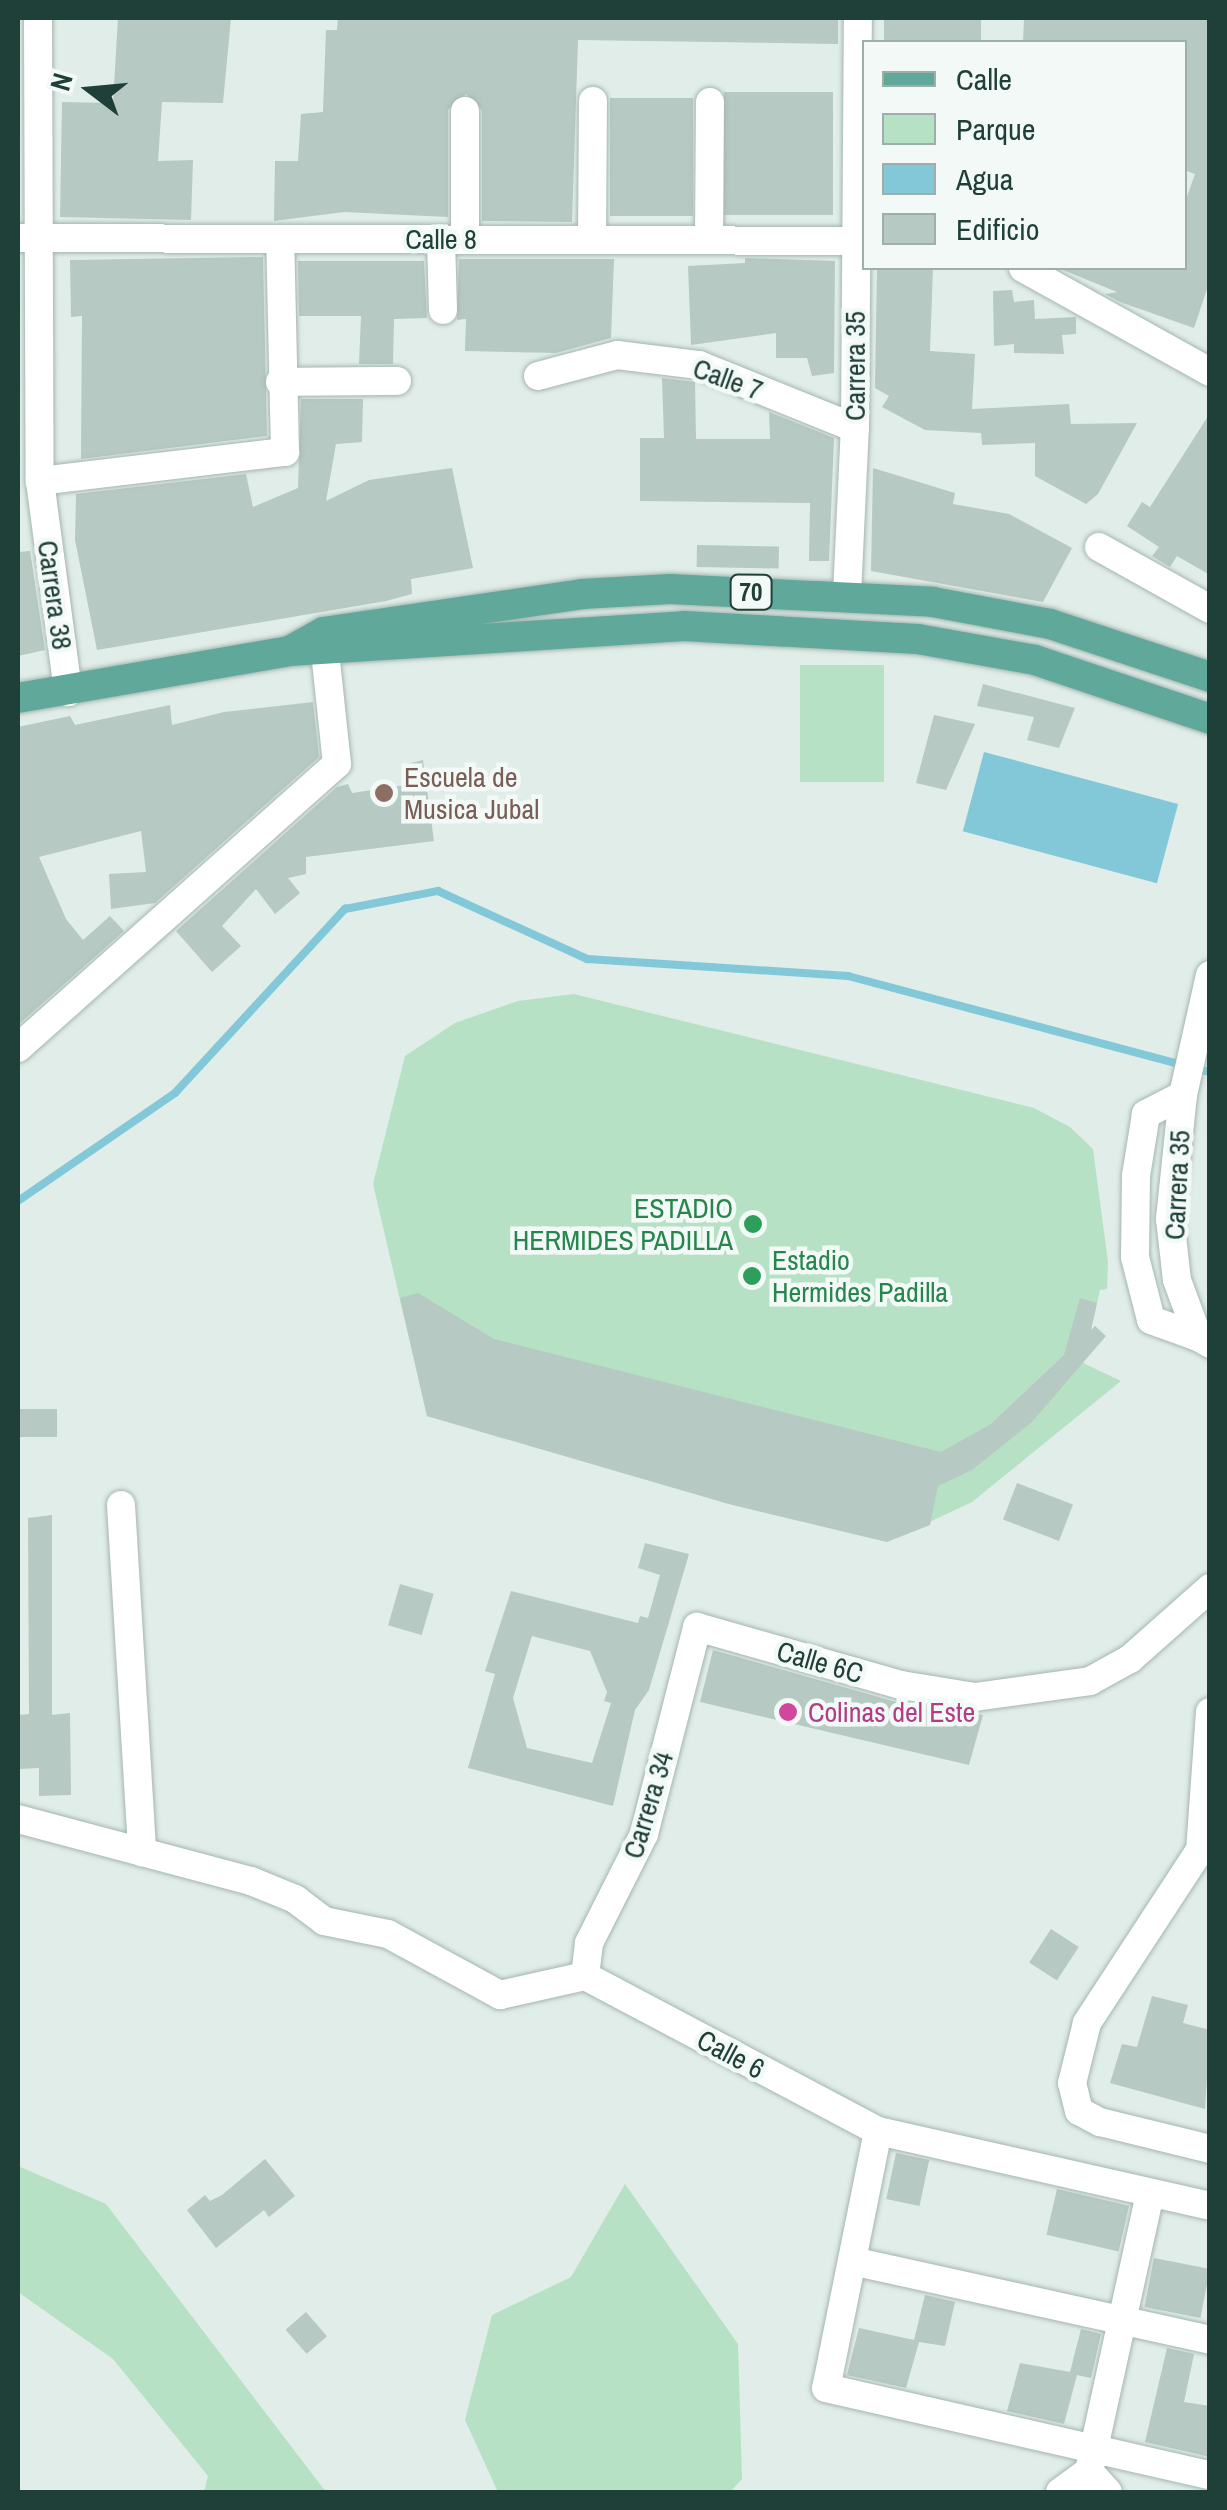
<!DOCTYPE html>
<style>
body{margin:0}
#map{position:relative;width:1227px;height:2510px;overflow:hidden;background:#e1ede8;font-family:"Archivo Narrow",sans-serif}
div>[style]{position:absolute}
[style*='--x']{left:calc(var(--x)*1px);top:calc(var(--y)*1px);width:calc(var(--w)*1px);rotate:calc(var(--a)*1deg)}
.green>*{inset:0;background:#b7e1c4;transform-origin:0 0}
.water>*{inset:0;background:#82c8d9;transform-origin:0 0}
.stream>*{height:8px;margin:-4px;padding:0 4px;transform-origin:4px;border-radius:4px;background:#82c8d9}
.building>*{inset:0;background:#b6c9c2;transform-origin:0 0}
.roads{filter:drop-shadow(0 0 2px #a3b6b0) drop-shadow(0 0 2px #a3b6b0)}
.street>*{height:28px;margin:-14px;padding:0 14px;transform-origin:14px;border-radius:14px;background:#fff}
.primary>*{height:30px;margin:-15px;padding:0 15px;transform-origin:15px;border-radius:15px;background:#60a899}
.dots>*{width:28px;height:28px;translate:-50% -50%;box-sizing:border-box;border:5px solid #f2f9f6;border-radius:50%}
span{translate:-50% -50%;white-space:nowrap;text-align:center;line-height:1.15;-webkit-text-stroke:9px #f2f9f6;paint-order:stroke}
.shield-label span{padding:2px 8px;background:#f2f9f6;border:2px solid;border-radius:8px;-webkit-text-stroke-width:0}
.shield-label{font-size:25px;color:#1f4039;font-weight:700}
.street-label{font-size:28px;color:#1f4039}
.education-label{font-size:28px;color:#785e54}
.left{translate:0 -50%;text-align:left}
.leisure-label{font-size:28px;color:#27864d}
.right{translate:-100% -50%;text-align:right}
.hotel-label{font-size:28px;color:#b23c85}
.frame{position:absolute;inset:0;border:20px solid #1f4039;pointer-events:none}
.legend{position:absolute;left:862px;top:40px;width:325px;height:230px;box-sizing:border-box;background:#f2f9f6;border:2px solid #9eafaa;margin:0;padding:12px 18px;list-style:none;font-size:30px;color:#1f4039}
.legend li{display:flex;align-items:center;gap:20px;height:50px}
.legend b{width:50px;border:2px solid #9eafaa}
.north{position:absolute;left:40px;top:40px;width:100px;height:100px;-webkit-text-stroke:8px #f2f9f6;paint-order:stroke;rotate:286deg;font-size:28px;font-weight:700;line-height:40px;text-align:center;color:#1f4039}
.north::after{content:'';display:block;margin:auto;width:35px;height:45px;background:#1f4039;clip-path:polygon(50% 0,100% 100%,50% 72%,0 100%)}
</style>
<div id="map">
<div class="green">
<div style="left:884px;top:665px;width:117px;height:84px;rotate:90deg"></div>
<div style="clip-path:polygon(574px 994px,1034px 1108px,1070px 1127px,1093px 1149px,1108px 1262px,1107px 1289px,1100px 1290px,1083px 1363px,1121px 1381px,972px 1502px,887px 1542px,729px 1504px,427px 1416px,373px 1184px,405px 1056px,455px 1023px,518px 1001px)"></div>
<div style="clip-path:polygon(18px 2166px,106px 2204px,326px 2492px,204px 2492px,208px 2476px,113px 2359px,18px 2292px)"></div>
<div style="clip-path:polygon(625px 2184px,738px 2344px,742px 2479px,730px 2492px,498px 2492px,465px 2420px,492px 2315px,571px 2277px)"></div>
</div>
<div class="water">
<div style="left:984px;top:752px;width:201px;height:82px;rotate:15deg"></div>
</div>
<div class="stream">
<div style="--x:18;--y:1201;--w:191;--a:-34.5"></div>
<div style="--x:175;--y:1093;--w:251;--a:-47.3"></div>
<div style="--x:345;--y:909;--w:95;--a:-11"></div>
<div style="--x:438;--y:891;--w:164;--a:24.5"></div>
<div style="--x:587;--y:959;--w:262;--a:3.7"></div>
<div style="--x:848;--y:976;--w:375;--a:14.9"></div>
</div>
<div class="building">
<div style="clip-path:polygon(118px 18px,231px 18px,223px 103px,162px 102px,158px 161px,193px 160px,191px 220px,60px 217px,62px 102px,113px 103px)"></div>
<div style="clip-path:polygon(338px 18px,838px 18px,838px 44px,578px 40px,572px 222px,482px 221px,482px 110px,466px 94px,448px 110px,448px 217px,344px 212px,274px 221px,275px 161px,298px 161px,301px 114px,323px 112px,326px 30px,337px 30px)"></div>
<div style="left:884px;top:18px;width:97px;height:24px"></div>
<div style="clip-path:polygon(1024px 18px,1210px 18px,1210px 280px,1194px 328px,1120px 302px,1105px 294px,1117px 292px,1058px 268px,1184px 268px,1184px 205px,1195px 174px,1184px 170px,1184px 42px,1023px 42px)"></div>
<div style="left:724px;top:92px;width:109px;height:123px"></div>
<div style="left:610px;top:98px;width:83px;height:118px"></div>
<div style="clip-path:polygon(263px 257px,267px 436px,81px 459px,82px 316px,71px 317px,70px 260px)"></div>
<div style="clip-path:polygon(745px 258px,835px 261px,834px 373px,812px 376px,807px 358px,776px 358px,776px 333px,691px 345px,688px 266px,745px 263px)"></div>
<div style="clip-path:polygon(459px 259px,614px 259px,611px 338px,556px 353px,465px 351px,466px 319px,457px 320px)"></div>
<div style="clip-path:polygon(298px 261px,424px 261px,427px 318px,394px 319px,393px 364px,359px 364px,361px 316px,299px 316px)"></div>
<div style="clip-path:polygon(877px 268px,933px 268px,930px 351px,975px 354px,972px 409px,1069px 404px,1071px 424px,1137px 423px,1098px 494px,1086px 504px,1035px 476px,1035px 443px,982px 445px,981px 433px,925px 430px,882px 407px,889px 396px,875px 388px)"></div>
<div style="clip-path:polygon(1012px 290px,1014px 302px,1034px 300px,1035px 319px,1076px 317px,1076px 334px,1062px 335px,1064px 354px,1014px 353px,1014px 344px,994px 346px,993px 291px)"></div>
<div style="clip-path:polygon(662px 378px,695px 382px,696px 439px,770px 439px,769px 412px,834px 438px,829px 561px,809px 561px,810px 503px,640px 501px,640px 438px,664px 438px)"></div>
<div style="clip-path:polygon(301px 399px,363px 399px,362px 442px,336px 444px,326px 501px,369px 480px,452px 468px,473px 568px,411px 579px,412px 594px,386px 601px,97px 650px,75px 540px,76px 494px,246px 474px,253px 507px,298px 488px)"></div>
<div style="clip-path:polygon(1210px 413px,1210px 575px,1177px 556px,1170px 567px,1152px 556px,1159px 547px,1127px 526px,1142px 502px,1150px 507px)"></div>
<div style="clip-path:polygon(873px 468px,955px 493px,953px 504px,1009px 514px,1072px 548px,1043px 602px,871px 571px)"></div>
<div style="left:697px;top:545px;width:82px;height:22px;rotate:1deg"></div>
<div style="clip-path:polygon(30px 551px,45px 650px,18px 656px,18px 552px)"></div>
<div style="clip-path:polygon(983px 684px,1075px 708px,1059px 748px,1027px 740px,1034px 717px,977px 706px)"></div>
<div style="clip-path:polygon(313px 702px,319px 757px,155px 903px,111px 909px,109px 874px,146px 872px,141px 831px,39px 857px,66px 919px,83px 940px,110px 916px,124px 931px,18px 1025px,18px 727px,70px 716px,75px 725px,170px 705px,172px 725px,224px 712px)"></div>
<div style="clip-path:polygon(934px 715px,975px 724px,946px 790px,916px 783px)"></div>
<div style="clip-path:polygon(423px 760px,434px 841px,306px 857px,306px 874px,288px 878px,300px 893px,275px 914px,256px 889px,222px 926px,241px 946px,212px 972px,176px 931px,337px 787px,348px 784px,352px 793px,406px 785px,403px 765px)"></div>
<div style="clip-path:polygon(418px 1293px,494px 1339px,941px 1452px,991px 1424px,1064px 1355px,1080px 1298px,1097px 1303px,1091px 1330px,1095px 1326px,1106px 1336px,1032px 1422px,972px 1470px,938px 1486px,930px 1525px,887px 1542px,729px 1504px,427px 1416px,400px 1298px)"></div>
<div style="left:18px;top:1409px;width:39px;height:28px"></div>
<div style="left:1017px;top:1483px;width:60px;height:39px;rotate:21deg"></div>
<div style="clip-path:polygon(52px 1515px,52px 1715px,70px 1713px,71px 1795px,39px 1796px,39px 1768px,18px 1769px,18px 1715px,29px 1714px,28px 1518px)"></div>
<div style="clip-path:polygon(evenodd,645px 1543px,689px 1554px,649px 1690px,635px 1710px,613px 1806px,468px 1768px,495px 1674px,485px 1671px,511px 1591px,638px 1623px,640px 1616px,648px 1618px,660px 1575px,638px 1568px,645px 1543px,532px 1636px,590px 1651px,607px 1692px,604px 1701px,611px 1703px,592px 1763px,527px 1748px,513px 1698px,532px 1636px)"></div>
<div style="left:400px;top:1584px;width:35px;height:43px;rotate:16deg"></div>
<div style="clip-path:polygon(713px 1650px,896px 1702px,983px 1715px,969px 1765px,700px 1702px)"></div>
<div style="left:1051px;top:1929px;width:33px;height:40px;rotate:33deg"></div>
<div style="clip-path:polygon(1152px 1996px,1188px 2005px,1183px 2023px,1210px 2030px,1205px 2109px,1110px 2083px,1122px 2044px,1137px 2047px)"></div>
<div style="left:896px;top:2153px;width:34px;height:47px;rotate:12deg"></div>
<div style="clip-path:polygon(265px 2159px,295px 2196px,269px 2217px,264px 2210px,216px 2248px,187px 2210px,205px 2195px,210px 2201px,222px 2195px)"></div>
<div style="left:1057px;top:2189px;width:74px;height:47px;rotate:13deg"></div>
<div style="left:1154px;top:2258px;width:57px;height:50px;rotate:11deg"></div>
<div style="clip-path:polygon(925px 2295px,955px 2302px,945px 2346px,919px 2342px,906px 2388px,847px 2375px,859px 2328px,914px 2340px)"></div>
<div style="left:306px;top:2312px;width:32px;height:27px;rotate:49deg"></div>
<div style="clip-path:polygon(1081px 2329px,1101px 2334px,1091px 2378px,1077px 2375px,1064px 2424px,1007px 2411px,1020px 2363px,1070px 2372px)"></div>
<div style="clip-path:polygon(1167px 2348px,1194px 2354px,1184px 2402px,1210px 2406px,1210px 2457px,1145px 2442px)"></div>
</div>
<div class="roads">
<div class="street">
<div style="--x:38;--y:18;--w:463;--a:89.8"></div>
<div style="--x:40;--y:481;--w:213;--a:82.4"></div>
<div style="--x:465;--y:111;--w:128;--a:90"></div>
<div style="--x:18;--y:238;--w:846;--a:0.2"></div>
<div style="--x:441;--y:239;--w:71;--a:88.4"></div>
<div style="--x:592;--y:240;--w:139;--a:-89.6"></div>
<div style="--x:709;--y:240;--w:138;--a:-89.6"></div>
<div style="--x:1023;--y:268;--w:214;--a:29.1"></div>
<div style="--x:538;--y:376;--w:82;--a:-14.9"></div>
<div style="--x:617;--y:355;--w:83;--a:7"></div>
<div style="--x:699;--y:365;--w:168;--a:22"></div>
<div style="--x:280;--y:382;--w:117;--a:-0.5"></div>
<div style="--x:40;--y:481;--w:247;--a:-6.8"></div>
<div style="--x:285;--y:452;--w:213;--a:-91.3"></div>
<div style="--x:1099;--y:547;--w:127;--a:29.2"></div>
<div style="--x:847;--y:595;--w:167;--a:-87.3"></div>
<div style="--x:855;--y:428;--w:410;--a:-89.6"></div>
<div style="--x:1210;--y:975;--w:123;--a:102.7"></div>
<div style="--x:1183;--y:1095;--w:125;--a:96"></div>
<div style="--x:1170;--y:1219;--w:61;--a:83.5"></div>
<div style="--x:1177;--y:1280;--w:61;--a:69.8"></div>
<div style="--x:1198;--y:1337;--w:14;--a:30"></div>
<div style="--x:18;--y:1048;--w:427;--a:-41.7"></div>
<div style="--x:337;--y:764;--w:133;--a:-96.1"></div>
<div style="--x:1183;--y:1095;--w:42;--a:152.8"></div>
<div style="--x:1146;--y:1114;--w:63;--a:99.2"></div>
<div style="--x:1136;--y:1176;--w:81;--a:90.7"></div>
<div style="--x:1135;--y:1257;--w:65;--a:75.7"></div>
<div style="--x:1151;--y:1320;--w:50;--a:19.9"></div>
<div style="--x:121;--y:1505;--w:348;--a:86.5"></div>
<div style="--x:1210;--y:1712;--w:138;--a:94.1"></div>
<div style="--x:1200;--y:1850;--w:207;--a:123.2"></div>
<div style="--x:1087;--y:2023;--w:62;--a:104"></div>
<div style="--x:1072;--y:2083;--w:29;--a:76"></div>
<div style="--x:1079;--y:2111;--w:24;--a:28"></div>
<div style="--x:1100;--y:2122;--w:113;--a:13.8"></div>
<div style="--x:18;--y:1819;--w:241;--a:14.9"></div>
<div style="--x:251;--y:1881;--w:48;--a:22.2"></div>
<div style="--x:295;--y:1899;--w:36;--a:37"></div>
<div style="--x:324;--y:1921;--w:65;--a:11.5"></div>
<div style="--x:388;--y:1934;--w:128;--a:28.6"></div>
<div style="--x:500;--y:1995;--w:87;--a:-12.6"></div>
<div style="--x:585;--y:1976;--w:33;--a:-83"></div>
<div style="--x:589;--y:1943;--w:122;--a:-63.2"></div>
<div style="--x:644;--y:1834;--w:214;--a:-75.6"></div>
<div style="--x:697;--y:1627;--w:212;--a:15.9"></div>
<div style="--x:901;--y:1685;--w:75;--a:9.2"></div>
<div style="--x:975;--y:1697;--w:116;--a:-7.9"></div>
<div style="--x:1090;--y:1681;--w:46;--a:-28.8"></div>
<div style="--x:1130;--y:1659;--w:107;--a:-41.6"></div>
<div style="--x:585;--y:1976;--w:331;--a:27.9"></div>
<div style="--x:878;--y:2131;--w:340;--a:12.7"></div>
<div style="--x:878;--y:2131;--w:262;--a:101.4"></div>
<div style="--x:826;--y:2388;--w:394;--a:12.8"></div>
<div style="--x:852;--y:2261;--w:367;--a:12.4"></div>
<div style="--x:1089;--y:2471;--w:28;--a:48"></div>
<div style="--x:1060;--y:2492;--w:36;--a:-36"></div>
<div style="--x:1089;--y:2471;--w:285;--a:-77.6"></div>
</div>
<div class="primary">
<div style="--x:291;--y:650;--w:37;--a:-29"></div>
<div style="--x:323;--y:632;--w:262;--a:-8.3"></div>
<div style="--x:582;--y:594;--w:88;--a:-3.3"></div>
<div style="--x:670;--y:589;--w:263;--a:2.8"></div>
<div style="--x:933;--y:602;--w:119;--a:10.6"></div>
<div style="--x:1050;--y:624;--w:169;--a:18.3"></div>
<div style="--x:18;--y:698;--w:275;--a:-9.8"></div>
<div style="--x:289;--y:651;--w:396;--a:-3.6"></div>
<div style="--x:684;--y:626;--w:234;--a:3.2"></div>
<div style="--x:918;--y:639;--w:119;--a:10.2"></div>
<div style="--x:1035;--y:660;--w:185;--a:18.6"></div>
</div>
</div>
<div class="dots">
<div style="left:384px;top:793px;background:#8d6e63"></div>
<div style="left:753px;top:1224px;background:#2e9e5b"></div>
<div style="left:752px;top:1276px;background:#2e9e5b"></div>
<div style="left:788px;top:1712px;background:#d1479c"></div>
</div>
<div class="shield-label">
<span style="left:751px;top:592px">70</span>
</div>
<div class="street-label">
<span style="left:441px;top:239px">Calle 8</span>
<span style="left:855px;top:366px;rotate:-90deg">Carrera 35</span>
<span style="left:728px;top:379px;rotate:20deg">Calle 7</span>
<span style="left:55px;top:595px;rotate:82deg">Carrera 38</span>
<span style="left:1177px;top:1185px;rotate:-87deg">Carrera 35</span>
<span style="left:820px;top:1662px;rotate:16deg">Calle 6C</span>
<span style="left:648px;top:1805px;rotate:-73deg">Carrera 34</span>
<span style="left:731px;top:2054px;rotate:28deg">Calle 6</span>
</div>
<div class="education-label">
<span class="left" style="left:404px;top:793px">Escuela de<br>Musica Jubal</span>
</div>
<div class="leisure-label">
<span class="right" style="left:733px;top:1224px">ESTADIO<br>HERMIDES PADILLA</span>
<span class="left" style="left:772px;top:1276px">Estadio<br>Hermides Padilla</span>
</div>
<div class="hotel-label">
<span class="left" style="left:808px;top:1712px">Colinas del Este</span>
</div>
<div class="frame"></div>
<ul class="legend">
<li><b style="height:12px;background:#60a899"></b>Calle</li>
<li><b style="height:28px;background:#b7e1c4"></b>Parque</li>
<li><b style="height:28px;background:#82c8d9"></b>Agua</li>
<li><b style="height:28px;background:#b6c9c2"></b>Edificio</li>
</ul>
<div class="north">N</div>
</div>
